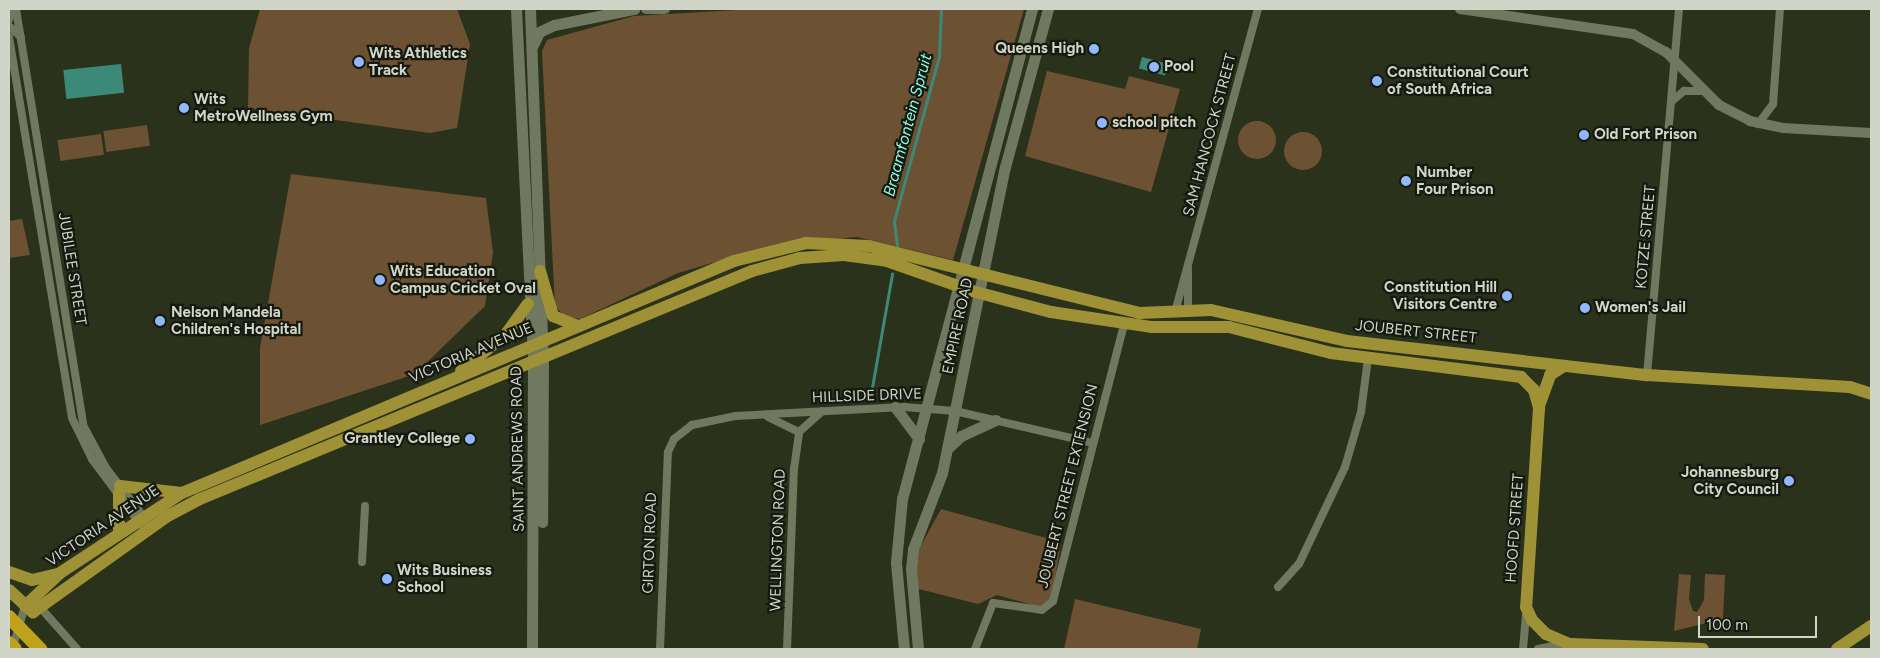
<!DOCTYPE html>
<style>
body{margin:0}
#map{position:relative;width:1880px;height:658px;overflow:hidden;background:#2b321c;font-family:Figtree,sans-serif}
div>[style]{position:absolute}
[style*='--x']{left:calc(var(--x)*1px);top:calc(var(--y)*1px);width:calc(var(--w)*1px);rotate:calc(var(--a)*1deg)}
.green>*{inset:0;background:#6d5133;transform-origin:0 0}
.round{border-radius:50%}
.water>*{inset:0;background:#3b8979;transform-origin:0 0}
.stream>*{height:2.5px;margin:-1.25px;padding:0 1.25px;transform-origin:1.25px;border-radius:1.25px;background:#3b8979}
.minor>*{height:8px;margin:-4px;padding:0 4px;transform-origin:4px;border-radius:4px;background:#707860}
.tertiary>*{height:10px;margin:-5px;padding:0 5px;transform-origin:5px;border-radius:5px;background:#707860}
.secondary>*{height:11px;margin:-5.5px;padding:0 5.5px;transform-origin:5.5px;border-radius:5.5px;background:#707860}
.primary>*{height:12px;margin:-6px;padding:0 6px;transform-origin:6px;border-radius:6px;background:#9f9136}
.motorway>*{height:14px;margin:-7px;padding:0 7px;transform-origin:7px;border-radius:7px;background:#bfa21a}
.dots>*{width:14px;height:14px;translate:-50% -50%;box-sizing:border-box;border:2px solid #15190f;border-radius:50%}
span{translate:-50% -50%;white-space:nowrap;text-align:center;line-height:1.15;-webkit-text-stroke:4.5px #15190f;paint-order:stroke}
.poi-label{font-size:15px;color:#d0d5c7;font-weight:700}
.right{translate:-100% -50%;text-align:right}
.left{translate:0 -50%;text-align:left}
.street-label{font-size:15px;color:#d0d5c7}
.water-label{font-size:16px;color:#8afce4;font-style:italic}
.frame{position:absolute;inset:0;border:10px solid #d0d5c7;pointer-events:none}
.scale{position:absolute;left:1698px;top:616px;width:119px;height:22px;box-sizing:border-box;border:2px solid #d0d5c7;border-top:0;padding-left:6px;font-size:15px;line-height:18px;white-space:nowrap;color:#d0d5c7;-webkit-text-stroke:4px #15190f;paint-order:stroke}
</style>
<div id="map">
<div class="green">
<div style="clip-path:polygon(260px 9px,457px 9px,470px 44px,457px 128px,430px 133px,248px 108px,249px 48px)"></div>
<div style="clip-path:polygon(754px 9px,1024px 9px,953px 260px,857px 237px,777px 244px,678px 273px,580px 319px,565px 316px,555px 307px,542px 51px,547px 40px,634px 16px)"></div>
<div style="clip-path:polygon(1047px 71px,1125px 89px,1129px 76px,1180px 89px,1151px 192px,1025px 156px)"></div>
<div class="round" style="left:1238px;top:121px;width:38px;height:38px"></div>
<div style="left:147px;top:125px;width:21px;height:44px;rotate:82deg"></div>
<div class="round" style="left:1284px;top:132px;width:38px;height:38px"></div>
<div style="left:101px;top:134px;width:21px;height:44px;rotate:82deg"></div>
<div style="clip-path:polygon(291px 174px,486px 198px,493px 253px,485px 306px,415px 374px,260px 425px,260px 348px)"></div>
<div style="clip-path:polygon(22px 219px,30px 255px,9px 258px,9px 221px)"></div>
<div style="clip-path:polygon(941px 509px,1061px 542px,1052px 597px,1043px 608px,997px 595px,978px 604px,915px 588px,918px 551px)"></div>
<div style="clip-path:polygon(1679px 574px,1691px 575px,1689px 599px,1693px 611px,1697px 612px,1704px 600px,1705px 574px,1725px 575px,1723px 619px,1674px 631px)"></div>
<div style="clip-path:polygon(1075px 599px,1201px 629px,1197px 649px,1064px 649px)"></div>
</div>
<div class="water">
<div style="left:1142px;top:57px;width:27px;height:12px;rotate:15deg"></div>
<div style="left:121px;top:64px;width:29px;height:58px;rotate:84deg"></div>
</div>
<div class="stream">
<div style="--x:897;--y:246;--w:25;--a:-97"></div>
<div style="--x:894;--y:221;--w:170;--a:-74.7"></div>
<div style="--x:939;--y:57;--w:48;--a:-87.6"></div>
<div style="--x:870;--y:399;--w:127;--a:-80"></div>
</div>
<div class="minor">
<div style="--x:16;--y:9;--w:423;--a:80.8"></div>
<div style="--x:84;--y:427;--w:47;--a:61.8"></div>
<div style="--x:106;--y:468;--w:66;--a:52.4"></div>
<div style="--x:9;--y:20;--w:12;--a:-70"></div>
<div style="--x:9;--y:26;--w:16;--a:43"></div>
<div style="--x:9;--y:37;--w:386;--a:80.6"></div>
<div style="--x:72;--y:418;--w:46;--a:64"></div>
<div style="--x:92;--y:459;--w:82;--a:53.4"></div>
<div style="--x:1672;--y:101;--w:16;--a:-40"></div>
<div style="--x:1684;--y:91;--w:21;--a:0"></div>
<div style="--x:1758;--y:124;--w:25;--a:-53"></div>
<div style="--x:1773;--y:104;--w:95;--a:-85.8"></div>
<div style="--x:1188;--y:269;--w:42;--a:90"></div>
<div style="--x:1175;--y:312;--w:314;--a:-74.7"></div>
<div style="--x:1647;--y:375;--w:367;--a:-85"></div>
<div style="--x:768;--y:417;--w:34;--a:26"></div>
<div style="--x:362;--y:562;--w:56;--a:-86.9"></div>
<div style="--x:1278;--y:587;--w:31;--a:-48"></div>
<div style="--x:1299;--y:564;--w:107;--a:-64.6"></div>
<div style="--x:1345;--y:467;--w:57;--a:-73.8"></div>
<div style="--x:1361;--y:412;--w:54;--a:-82.6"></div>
<div style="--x:39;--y:606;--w:57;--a:48.5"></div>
<div style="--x:13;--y:647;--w:43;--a:-73.7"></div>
<div style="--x:660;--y:649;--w:197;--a:-87.7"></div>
<div style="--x:668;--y:452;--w:14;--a:-65"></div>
<div style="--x:674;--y:439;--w:23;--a:-38"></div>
<div style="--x:692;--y:425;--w:45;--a:-11.6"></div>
<div style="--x:736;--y:416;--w:168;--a:-3.1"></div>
<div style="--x:904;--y:407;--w:51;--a:4.5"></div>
<div style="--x:955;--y:411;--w:141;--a:13.1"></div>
<div style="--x:787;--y:649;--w:180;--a:-87.8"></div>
<div style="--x:794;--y:469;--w:37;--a:-82"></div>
<div style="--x:799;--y:432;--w:31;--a:-42"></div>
<div style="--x:975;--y:649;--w:49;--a:-68.6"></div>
<div style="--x:993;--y:603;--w:49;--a:8.1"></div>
<div style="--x:1042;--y:610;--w:14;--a:-39"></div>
<div style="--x:1053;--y:601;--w:286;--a:-75.6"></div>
<div style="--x:1523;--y:649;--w:38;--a:-85"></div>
<div style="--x:1538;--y:649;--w:26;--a:-11"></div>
</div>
<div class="tertiary">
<div style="--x:646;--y:9;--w:19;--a:0"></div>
<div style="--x:1460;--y:9;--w:175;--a:8.2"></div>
<div style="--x:1633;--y:34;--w:38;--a:29"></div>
<div style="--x:1666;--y:52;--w:75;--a:45"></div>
<div style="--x:1719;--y:105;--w:35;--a:27"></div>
<div style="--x:1750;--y:121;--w:34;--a:12"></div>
<div style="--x:1783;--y:128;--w:88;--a:3.3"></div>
</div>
<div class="secondary">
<div style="--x:516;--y:9;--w:352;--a:87.2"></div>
<div style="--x:533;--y:361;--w:288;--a:90.2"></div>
<div style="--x:530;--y:9;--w:348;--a:87.9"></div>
<div style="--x:543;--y:357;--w:165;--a:90.3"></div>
<div style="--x:533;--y:45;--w:14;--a:-65"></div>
<div style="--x:539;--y:32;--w:17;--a:-25"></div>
<div style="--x:554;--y:25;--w:82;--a:-11.3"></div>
<div style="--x:895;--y:407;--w:40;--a:53"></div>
<div style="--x:947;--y:449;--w:19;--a:-43"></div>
<div style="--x:961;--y:436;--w:38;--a:-25"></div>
<div style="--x:904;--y:649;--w:87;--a:-95.3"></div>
<div style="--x:896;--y:562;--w:63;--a:-84.6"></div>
<div style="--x:902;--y:499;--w:507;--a:-75.14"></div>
<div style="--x:918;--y:649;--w:80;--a:-95"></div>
<div style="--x:911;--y:569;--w:20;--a:-84"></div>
<div style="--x:913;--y:549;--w:81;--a:-69.1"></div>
<div style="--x:942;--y:473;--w:312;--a:-78.4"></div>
<div style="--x:1005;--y:167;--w:164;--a:-74.8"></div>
</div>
<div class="primary">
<div style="--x:540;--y:271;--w:47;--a:73.9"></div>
<div style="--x:553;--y:316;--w:27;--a:22"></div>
<div style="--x:461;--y:371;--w:58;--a:-39.4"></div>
<div style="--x:506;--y:334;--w:37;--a:-54"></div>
<div style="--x:1539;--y:406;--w:33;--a:-70"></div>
<div style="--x:1550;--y:375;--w:17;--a:-33"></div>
<div style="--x:120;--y:486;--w:62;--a:6.4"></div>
<div style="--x:119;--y:493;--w:40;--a:90"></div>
<div style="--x:9;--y:572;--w:24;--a:19"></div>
<div style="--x:32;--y:580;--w:26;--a:-13"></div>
<div style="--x:9;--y:590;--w:33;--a:43"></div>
<div style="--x:33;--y:612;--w:163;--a:-35.5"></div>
<div style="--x:166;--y:517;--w:38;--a:-28"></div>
<div style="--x:200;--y:499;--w:597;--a:-22.44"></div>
<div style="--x:752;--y:271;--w:50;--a:-15.2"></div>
<div style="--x:800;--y:258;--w:44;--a:-3.9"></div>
<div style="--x:844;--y:255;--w:43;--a:7.9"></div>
<div style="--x:887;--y:261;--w:90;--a:19.4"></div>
<div style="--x:972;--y:291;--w:82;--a:14.9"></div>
<div style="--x:1051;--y:312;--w:101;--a:8.5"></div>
<div style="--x:1151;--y:327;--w:78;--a:0"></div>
<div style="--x:1229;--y:327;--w:105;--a:14.3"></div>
<div style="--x:1331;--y:353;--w:192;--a:7.2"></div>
<div style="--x:1521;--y:377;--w:18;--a:45"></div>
<div style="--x:1534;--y:390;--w:19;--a:74"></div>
<div style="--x:1539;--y:408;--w:199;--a:93.7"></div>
<div style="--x:1526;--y:607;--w:14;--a:65"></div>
<div style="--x:1532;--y:620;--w:20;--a:45"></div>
<div style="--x:1546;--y:634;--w:26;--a:23"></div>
<div style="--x:1570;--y:644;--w:133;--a:2.2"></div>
<div style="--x:25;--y:606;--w:48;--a:-43.3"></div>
<div style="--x:60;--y:573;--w:146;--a:-33.3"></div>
<div style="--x:182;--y:493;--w:599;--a:-22.8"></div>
<div style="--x:734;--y:261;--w:74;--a:-14"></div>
<div style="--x:806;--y:243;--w:63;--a:2.7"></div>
<div style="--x:869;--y:246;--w:279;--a:13.9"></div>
<div style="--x:1140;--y:313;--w:71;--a:-2.4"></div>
<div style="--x:1211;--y:310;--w:139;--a:12.8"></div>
<div style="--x:1347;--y:341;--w:302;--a:6.5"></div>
<div style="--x:1647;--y:375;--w:203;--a:3.4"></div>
<div style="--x:1850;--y:387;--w:22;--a:18"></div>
<div style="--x:1837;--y:649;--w:41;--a:-34.1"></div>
</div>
<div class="motorway">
<div style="--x:9;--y:617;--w:45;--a:45.9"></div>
<div style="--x:9;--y:643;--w:8;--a:45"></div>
</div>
<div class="dots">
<div style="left:1094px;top:49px;background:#91b8fd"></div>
<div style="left:359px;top:62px;background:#91b8fd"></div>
<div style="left:1154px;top:67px;background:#91b8fd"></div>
<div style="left:1377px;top:81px;background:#91b8fd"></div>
<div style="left:184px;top:108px;background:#91b8fd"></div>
<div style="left:1102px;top:123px;background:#91b8fd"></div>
<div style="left:1584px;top:135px;background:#91b8fd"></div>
<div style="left:1406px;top:181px;background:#91b8fd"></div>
<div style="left:380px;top:280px;background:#91b8fd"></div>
<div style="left:1507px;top:296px;background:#91b8fd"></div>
<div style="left:1585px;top:308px;background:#91b8fd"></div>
<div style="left:160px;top:321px;background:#91b8fd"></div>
<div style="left:470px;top:439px;background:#91b8fd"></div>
<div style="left:1789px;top:481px;background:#91b8fd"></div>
<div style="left:387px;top:579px;background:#91b8fd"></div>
</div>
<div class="poi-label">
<span class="right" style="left:1084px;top:49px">Queens High</span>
<span class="left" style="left:369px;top:62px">Wits Athletics<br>Track</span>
<span class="left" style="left:1164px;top:67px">Pool</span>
<span class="left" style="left:1387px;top:81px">Constitutional Court<br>of South Africa</span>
<span class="left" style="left:194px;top:108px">Wits<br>MetroWellness Gym</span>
<span class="left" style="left:1112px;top:123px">school pitch</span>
<span class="left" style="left:1594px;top:135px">Old Fort Prison</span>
<span class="left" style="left:1416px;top:181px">Number<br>Four Prison</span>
<span class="left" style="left:390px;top:280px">Wits Education<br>Campus Cricket Oval</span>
<span class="right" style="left:1497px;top:296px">Constitution Hill<br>Visitors Centre</span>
<span class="left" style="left:1595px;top:308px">Women's Jail</span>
<span class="left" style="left:171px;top:321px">Nelson Mandela<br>Children's Hospital</span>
<span class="right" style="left:460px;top:439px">Grantley College</span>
<span class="right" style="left:1779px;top:481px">Johannesburg<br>City Council</span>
<span class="left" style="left:397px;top:579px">Wits Business<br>School</span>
</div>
<div class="street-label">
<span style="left:1210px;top:135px;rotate:-75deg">SAM HANCOCK STREET</span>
<span style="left:1646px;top:237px;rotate:-85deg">KOTZE STREET</span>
<span style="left:72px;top:269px;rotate:81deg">JUBILEE STREET</span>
<span style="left:958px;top:326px;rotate:-78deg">EMPIRE ROAD</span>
<span style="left:1416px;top:332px;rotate:6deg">JOUBERT STREET</span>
<span style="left:471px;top:353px;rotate:-23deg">VICTORIA AVENUE</span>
<span style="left:867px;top:396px;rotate:-2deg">HILLSIDE DRIVE</span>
<span style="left:518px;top:449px;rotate:-91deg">SAINT ANDREWS ROAD</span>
<span style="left:1068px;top:486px;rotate:-76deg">JOUBERT STREET EXTENSION</span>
<span style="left:103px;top:526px;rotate:-34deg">VICTORIA AVENUE</span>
<span style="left:1515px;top:528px;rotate:-86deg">HOOFD STREET</span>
<span style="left:778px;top:540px;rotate:-88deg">WELLINGTON ROAD</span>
<span style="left:650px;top:543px;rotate:-88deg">GIRTON ROAD</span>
</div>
<div class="water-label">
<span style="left:908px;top:125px;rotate:-75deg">Braamfontein Spruit</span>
</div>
<div class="frame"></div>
<div class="scale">100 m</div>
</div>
